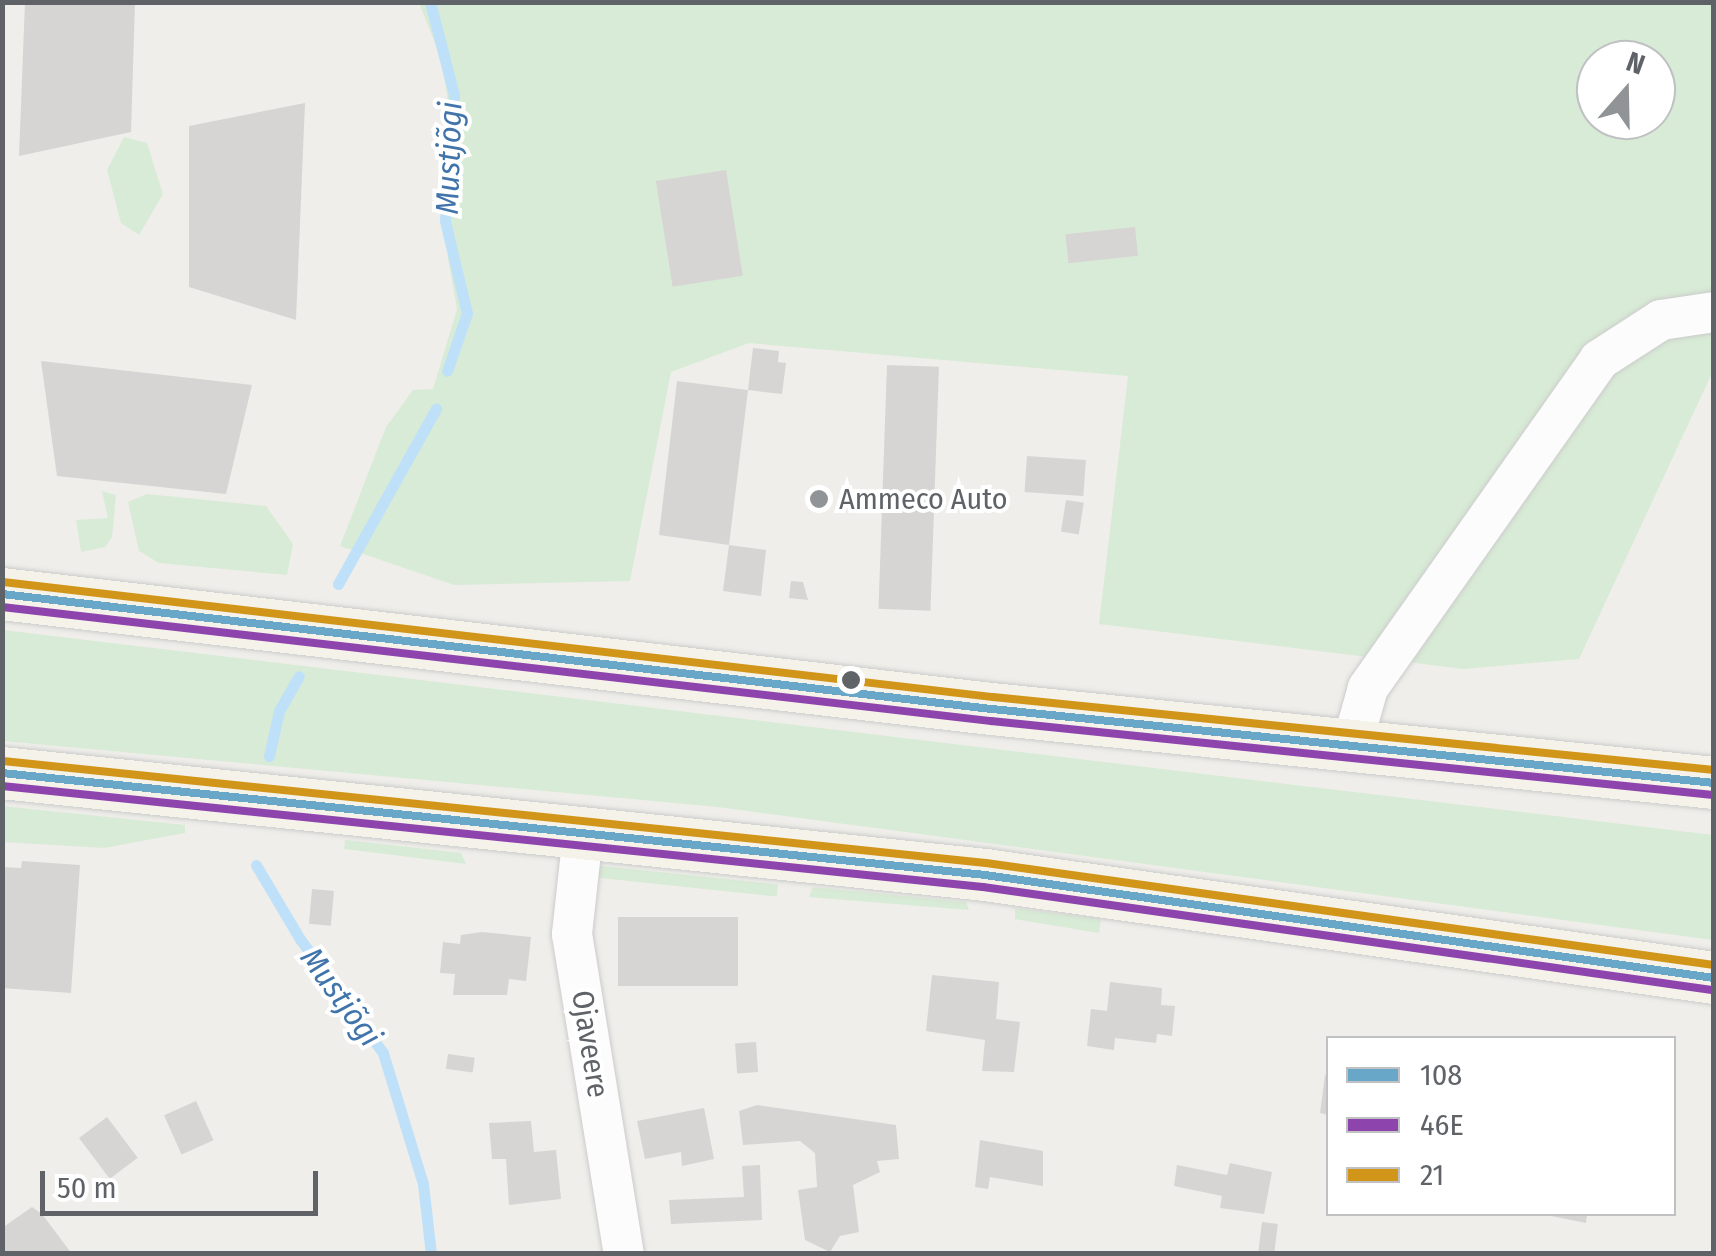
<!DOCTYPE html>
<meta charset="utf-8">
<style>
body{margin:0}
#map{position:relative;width:1716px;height:1256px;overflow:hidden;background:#efeeea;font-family:"Fira Sans Condensed",sans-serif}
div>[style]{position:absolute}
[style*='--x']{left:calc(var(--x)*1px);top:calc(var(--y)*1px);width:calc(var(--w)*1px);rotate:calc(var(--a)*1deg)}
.green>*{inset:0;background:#d8ebd6;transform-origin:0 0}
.stream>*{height:11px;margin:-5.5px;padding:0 5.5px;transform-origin:5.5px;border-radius:5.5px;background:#bfe0f9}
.building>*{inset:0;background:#d6d5d3;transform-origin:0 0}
.roads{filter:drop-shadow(0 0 2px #cbcccc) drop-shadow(0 0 2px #cbcccc)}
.minor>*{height:40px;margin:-20px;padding:0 20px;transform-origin:20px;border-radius:20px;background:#fdfcfc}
.major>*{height:52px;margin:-26px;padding:0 26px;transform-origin:26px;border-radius:26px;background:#f4f2e9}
.bus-1>*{height:8px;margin:-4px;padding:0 4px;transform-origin:4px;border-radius:4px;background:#68a7c8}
.bus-2>*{height:8px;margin:-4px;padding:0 4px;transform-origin:4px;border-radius:4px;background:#8e44ad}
.bus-3>*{height:8px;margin:-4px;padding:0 4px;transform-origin:4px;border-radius:4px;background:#d1951a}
.dots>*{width:28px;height:28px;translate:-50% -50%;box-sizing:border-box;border:5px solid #fff;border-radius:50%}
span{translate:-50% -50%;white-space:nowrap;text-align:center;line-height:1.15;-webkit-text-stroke:8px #fff;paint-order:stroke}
.poi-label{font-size:30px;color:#5f6368}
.left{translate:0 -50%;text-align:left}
.street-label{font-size:30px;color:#5f6368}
.water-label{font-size:32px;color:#4174aa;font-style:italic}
.frame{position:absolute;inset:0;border:5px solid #5f6368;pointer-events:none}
.legend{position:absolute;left:1326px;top:1036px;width:350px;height:180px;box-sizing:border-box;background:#fff;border:2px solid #bfc1c3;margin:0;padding:12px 18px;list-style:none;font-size:30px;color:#5f6368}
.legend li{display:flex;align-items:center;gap:20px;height:50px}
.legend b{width:50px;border:2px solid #bfc1c3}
.north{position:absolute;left:1576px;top:40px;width:100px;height:100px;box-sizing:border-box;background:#fff;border:2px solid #bfc1c3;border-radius:50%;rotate:20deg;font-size:28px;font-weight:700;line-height:40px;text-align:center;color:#5f6368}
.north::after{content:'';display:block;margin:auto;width:35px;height:45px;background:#919496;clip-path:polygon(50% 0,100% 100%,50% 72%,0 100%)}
.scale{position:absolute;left:40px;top:1171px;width:278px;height:45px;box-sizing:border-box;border:5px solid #5f6368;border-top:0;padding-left:12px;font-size:30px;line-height:35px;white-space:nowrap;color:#5f6368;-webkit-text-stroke:8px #fff;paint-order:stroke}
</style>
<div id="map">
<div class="green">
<div style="clip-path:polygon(evenodd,419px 3px,1713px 3px,1713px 371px,1579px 659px,1464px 669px,1099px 624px,1128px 376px,749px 343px,671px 372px,630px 581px,454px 585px,340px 546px,386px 427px,413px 390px,433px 389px,457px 309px,448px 258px,449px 107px,441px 58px,419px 3px,1596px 60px,1656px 60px,1656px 120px,1596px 120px,1596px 60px)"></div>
<div style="clip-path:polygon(124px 137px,147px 143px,163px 194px,139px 235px,121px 223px,107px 170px)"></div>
<div style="clip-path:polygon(102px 491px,116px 495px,112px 537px,105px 547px,81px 552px,76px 520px,108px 518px)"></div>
<div style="clip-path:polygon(147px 494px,266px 506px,293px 544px,287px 575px,159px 563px,139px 551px,128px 502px)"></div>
<div style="clip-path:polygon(3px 630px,1713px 835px,1713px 940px,718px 807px,3px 741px)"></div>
<div style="clip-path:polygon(2px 806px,185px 825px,185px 833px,104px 848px,3px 842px)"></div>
<div style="clip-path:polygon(345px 840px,461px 853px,466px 864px,344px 849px)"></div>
<div style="left:592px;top:865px;width:187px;height:12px;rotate:6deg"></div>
<div style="clip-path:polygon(813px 887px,966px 902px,969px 910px,809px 897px)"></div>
<div style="clip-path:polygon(1015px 908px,1101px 919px,1099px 933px,1015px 919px)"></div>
</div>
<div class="stream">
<div style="--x:430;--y:2;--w:96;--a:75.5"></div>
<div style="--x:454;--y:95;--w:126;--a:94.1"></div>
<div style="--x:445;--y:221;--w:95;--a:76.6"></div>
<div style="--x:467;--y:313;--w:61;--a:109"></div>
<div style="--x:338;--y:584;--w:201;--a:-60.8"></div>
<div style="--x:269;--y:756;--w:46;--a:-77.5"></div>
<div style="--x:279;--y:711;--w:40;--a:-60.3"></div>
<div style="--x:256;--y:865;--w:86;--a:59.3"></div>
<div style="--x:300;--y:939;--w:141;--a:53.9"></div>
<div style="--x:383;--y:1053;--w:137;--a:73"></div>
<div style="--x:423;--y:1184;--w:70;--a:83.5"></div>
</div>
<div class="building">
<div style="clip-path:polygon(25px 2px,135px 2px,131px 132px,19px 156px)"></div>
<div style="clip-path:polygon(305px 103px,296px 320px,189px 287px,189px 126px)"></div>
<div style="left:726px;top:170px;width:107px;height:71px;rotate:81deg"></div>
<div style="left:1135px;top:227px;width:29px;height:70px;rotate:84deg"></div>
<div style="clip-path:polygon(753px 348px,779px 351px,778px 362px,786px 363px,782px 394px,748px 390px)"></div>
<div style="clip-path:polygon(41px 361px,252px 385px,226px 494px,57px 476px)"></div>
<div style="left:887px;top:365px;width:52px;height:244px;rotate:2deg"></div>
<div style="clip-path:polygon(677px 381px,748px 390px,729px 545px,766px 550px,761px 596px,723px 591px,729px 545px,659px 535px)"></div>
<div style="left:1027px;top:456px;width:59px;height:36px;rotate:4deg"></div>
<div style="left:1066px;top:500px;width:18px;height:32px;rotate:9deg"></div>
<div style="clip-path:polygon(791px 581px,803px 582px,808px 600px,789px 598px)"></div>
<div style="clip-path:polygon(22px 861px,80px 865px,71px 993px,2px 988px,2px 867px,21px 868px)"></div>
<div style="left:312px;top:889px;width:22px;height:35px;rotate:5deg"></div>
<div style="left:618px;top:917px;width:120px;height:69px"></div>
<div style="clip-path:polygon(482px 932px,531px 937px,526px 981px,509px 979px,507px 995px,453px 995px,455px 974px,440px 973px,443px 942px,460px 944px,461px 935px)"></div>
<div style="clip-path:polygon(932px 975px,999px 982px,996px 1019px,1020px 1022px,1014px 1072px,982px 1071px,985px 1040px,926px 1031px)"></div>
<div style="clip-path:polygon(1110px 982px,1162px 988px,1161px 1005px,1175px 1006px,1172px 1036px,1157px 1034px,1156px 1043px,1115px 1038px,1114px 1050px,1087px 1046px,1091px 1009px,1107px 1011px)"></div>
<div style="left:756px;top:1042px;width:30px;height:21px;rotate:86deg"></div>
<div style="left:448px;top:1054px;width:27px;height:15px;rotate:8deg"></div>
<div style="clip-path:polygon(1325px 1075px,1328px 1075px,1328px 1115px,1320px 1113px)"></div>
<div style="left:196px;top:1101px;width:43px;height:35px;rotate:66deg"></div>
<div style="clip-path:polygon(757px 1105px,896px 1125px,899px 1159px,877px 1161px,880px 1172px,853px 1185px,859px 1232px,840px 1236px,830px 1252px,805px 1240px,798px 1190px,817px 1187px,815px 1153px,800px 1141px,743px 1145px,739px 1111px)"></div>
<div style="clip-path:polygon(704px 1108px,714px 1159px,682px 1166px,681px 1152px,645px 1159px,637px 1121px)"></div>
<div style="left:107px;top:1117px;width:51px;height:35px;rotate:53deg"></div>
<div style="clip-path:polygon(531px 1121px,534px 1152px,556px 1150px,561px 1199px,509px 1205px,506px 1159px,492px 1159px,489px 1123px)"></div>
<div style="clip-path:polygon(980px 1140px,1043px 1151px,1043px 1186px,990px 1177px,988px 1189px,975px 1187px)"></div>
<div style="clip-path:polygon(1230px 1163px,1272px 1172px,1264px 1214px,1220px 1208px,1222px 1196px,1174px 1186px,1177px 1165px,1227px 1175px)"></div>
<div style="clip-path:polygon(760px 1165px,762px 1220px,671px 1224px,669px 1200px,744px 1197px,742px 1166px)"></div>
<div style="clip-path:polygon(32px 1207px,42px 1214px,72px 1254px,4px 1254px,2px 1228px)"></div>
<div style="clip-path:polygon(1546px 1214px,1587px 1214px,1586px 1223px,1546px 1215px)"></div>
<div style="left:1262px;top:1222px;width:16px;height:32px;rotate:7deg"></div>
</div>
<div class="roads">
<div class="minor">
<div style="--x:1351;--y:748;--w:62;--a:-74.2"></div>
<div style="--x:1368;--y:688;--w:401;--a:-54.8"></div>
<div style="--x:1599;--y:360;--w:74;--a:-32.8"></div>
<div style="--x:1661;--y:320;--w:54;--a:-8.6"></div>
<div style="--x:583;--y:834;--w:101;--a:96.3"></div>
<div style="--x:572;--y:934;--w:324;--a:80.8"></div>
</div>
<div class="major">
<div style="--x:2;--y:594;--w:997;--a:6.63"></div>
<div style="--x:992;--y:709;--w:726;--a:5.85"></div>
<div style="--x:2;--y:773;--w:988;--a:5.92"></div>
<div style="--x:985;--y:875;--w:736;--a:8.04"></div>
</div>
</div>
<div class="bus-1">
<div style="--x:2;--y:594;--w:997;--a:6.63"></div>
<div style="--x:992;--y:709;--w:726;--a:5.85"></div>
<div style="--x:2;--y:773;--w:988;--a:5.92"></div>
<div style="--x:985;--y:875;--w:736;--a:8.04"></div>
</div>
<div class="bus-2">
<div style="--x:2;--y:607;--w:996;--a:6.58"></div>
<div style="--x:991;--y:721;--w:726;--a:5.85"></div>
<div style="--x:2;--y:786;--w:986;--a:5.88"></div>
<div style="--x:983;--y:887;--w:736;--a:8.04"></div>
</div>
<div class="bus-3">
<div style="--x:3;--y:582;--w:997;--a:6.63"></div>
<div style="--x:993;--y:697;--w:725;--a:5.78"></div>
<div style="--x:3;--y:761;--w:988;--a:5.92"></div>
<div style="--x:986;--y:863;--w:735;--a:7.98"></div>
</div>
<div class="dots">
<div style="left:819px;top:499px;background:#919496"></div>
<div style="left:851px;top:680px;background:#5f6368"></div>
</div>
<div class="poi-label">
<span class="left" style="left:839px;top:499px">Ammeco Auto</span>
</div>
<div class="street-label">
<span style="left:590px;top:1044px;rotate:81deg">Ojaveere</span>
</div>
<div class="water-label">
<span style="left:449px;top:158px;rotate:-88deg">Mustjõgi</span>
<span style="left:341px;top:997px;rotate:54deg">Mustjõgi</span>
</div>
<div class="frame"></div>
<ul class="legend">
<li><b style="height:12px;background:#68a7c8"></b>108</li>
<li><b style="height:12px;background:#8e44ad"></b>46E</li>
<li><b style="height:12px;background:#d1951a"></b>21</li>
</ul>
<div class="north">N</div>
<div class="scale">50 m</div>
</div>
